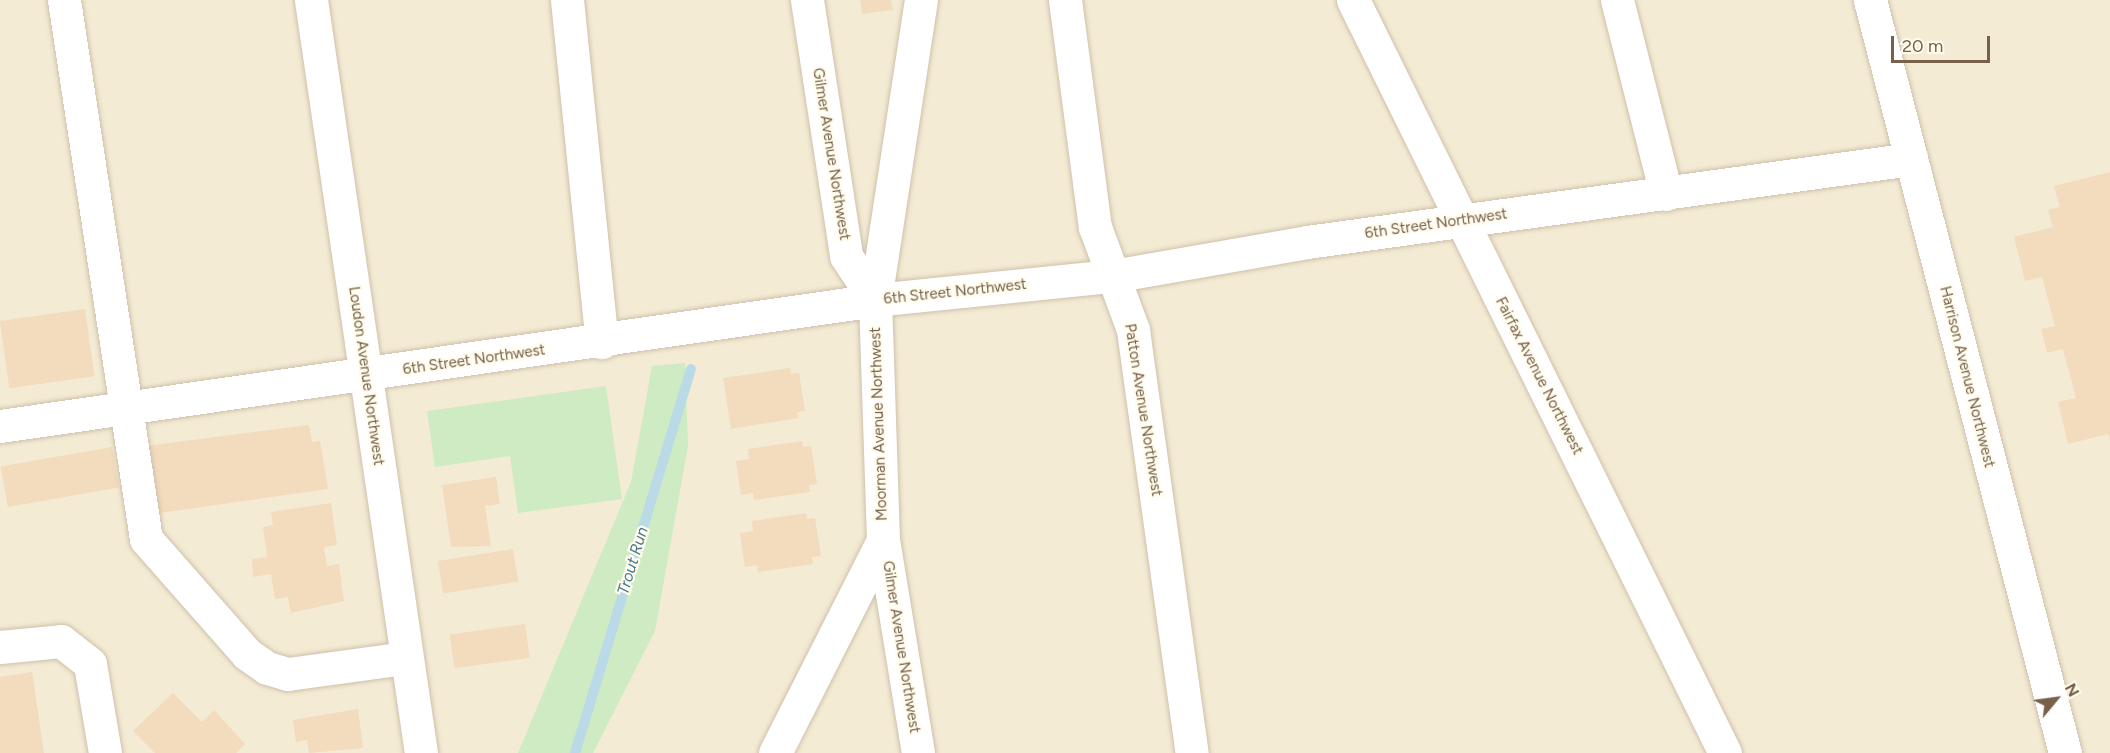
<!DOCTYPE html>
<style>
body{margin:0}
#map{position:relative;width:2110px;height:753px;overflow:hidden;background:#fdf7e6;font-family:Figtree,sans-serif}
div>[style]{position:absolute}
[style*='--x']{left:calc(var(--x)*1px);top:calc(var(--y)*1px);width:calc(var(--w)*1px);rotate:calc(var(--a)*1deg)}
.residential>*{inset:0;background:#f4ebd4;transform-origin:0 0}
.green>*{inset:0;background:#ceebc4}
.stream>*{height:10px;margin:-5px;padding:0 5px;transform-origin:5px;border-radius:5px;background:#badae7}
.building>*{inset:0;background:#f3dbbd;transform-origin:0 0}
.roads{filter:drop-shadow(0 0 2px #cfc0ac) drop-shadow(0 0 2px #cfc0ac)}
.minor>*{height:33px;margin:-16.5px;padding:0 16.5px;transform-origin:16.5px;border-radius:16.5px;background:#fff}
span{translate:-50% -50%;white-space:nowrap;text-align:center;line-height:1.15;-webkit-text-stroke:4.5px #fffbed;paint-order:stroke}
.street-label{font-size:15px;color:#77614a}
.water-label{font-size:16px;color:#467992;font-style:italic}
.north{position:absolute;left:2026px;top:669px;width:60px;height:60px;-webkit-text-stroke:4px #fffbed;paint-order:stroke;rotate:61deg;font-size:16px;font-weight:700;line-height:24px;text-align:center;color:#77614a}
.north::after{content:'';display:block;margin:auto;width:21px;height:27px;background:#77614a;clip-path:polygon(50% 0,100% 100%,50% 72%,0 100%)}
.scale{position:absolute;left:1891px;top:36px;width:99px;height:27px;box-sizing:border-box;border:3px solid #77614a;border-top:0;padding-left:8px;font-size:18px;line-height:21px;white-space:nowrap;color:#77614a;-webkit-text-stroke:4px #fffbed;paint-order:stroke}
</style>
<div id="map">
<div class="residential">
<div style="left:0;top:0;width:2110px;height:753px"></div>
</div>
<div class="green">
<div style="clip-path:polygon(685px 363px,688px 446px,655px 631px,593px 753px,518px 753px,631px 482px,652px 366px)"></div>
<div style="clip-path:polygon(606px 386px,622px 499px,518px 513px,510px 456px,435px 467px,427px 411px)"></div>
</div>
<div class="stream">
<div style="--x:575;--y:753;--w:401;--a:-73.2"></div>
</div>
<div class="building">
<div style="clip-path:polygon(860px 0,891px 0,893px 10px,862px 14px)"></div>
<div style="clip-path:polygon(2110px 172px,2110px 439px,2108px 434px,2068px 444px,2058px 402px,2076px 398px,2063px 349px,2047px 353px,2041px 329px,2055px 326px,2042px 277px,2025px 281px,2014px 237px,2053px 227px,2048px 210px,2060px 207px,2054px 186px)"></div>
<div style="left:85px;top:309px;width:68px;height:86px;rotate:82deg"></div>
<div style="clip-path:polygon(790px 368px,791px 374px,799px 373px,805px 411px,797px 412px,798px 418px,731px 429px,723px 378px)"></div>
<div style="clip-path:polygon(309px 425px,312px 442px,320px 441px,328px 489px,146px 515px,138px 447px)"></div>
<div style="clip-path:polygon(802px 441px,803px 447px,811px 446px,817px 484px,809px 485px,810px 492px,754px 500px,753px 493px,741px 495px,736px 461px,749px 459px,748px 449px)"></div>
<div style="left:112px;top:447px;width:41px;height:113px;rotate:80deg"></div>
<div style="clip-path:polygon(496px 477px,500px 504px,485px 506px,491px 546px,451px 547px,442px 485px)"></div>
<div style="clip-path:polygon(331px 503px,337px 545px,324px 547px,327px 566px,339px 564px,344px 601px,291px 613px,288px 597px,275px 599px,271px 574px,253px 577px,252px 559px,267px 557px,263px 527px,273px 525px,271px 512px)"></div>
<div style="clip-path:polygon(806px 513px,807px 519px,815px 518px,821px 556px,812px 557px,813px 564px,758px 572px,757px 565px,745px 567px,740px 533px,753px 531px,752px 521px)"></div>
<div style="left:513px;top:549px;width:33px;height:76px;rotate:81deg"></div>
<div style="left:525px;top:624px;width:34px;height:76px;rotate:82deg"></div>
<div style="clip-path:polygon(32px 672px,44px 753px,0 753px,0 677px)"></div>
<div style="clip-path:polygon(173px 693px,202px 722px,214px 710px,245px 744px,236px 753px,155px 753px,133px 731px)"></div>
<div style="clip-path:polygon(358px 709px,363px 748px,309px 753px,307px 740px,296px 742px,293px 720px)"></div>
</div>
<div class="roads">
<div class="minor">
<div style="--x:64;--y:0;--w:545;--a:81.35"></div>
<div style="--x:146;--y:539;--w:153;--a:48.7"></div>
<div style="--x:247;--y:654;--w:24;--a:35"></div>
<div style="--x:267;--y:668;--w:22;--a:16"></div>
<div style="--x:288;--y:674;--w:118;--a:-7.8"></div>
<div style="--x:311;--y:0;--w:761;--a:81.69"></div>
<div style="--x:567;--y:0;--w:344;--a:84.2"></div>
<div style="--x:807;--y:0;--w:259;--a:81.3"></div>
<div style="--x:846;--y:256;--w:53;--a:56.6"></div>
<div style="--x:1065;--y:0;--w:229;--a:82.5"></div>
<div style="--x:1095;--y:227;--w:110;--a:69.7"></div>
<div style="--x:1133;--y:330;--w:427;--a:82.1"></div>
<div style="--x:1353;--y:0;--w:840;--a:63.71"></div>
<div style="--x:1617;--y:0;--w:200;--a:75.8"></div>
<div style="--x:1870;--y:0;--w:778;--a:75.48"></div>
<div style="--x:0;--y:426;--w:884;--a:-8.19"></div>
<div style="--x:875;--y:300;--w:239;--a:-5.8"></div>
<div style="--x:1113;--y:276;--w:197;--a:-9.9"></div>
<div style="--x:1307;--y:242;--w:610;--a:-7.82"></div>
<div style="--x:0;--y:647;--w:61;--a:-5.6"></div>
<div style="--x:61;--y:641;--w:37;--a:38"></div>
<div style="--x:90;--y:664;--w:90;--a:80.4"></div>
<div style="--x:775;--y:753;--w:239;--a:-63.1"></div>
<div style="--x:918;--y:753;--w:216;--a:-99.3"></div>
<div style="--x:883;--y:540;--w:240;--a:-91.9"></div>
<div style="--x:875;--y:300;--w:304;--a:-81.3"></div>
</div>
</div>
<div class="street-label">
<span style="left:831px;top:154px;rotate:81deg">Gilmer Avenue Northwest</span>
<span style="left:1436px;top:224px;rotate:-8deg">6th Street Northwest</span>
<span style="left:955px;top:292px;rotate:-6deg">6th Street Northwest</span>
<span style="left:474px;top:360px;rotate:-8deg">6th Street Northwest</span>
<span style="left:366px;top:376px;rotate:82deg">Loudon Avenue Northwest</span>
<span style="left:1539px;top:376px;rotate:63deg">Fairfax Avenue Northwest</span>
<span style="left:1967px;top:377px;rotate:76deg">Harrison Avenue Northwest</span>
<span style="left:1143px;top:410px;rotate:81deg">Patton Avenue Northwest</span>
<span style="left:879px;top:424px;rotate:-92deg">Moorman Avenue Northwest</span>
<span style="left:901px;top:647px;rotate:81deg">Gilmer Avenue Northwest</span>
</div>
<div class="water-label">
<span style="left:633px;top:561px;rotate:-73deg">Trout Run</span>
</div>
<div class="north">N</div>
<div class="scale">20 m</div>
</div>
